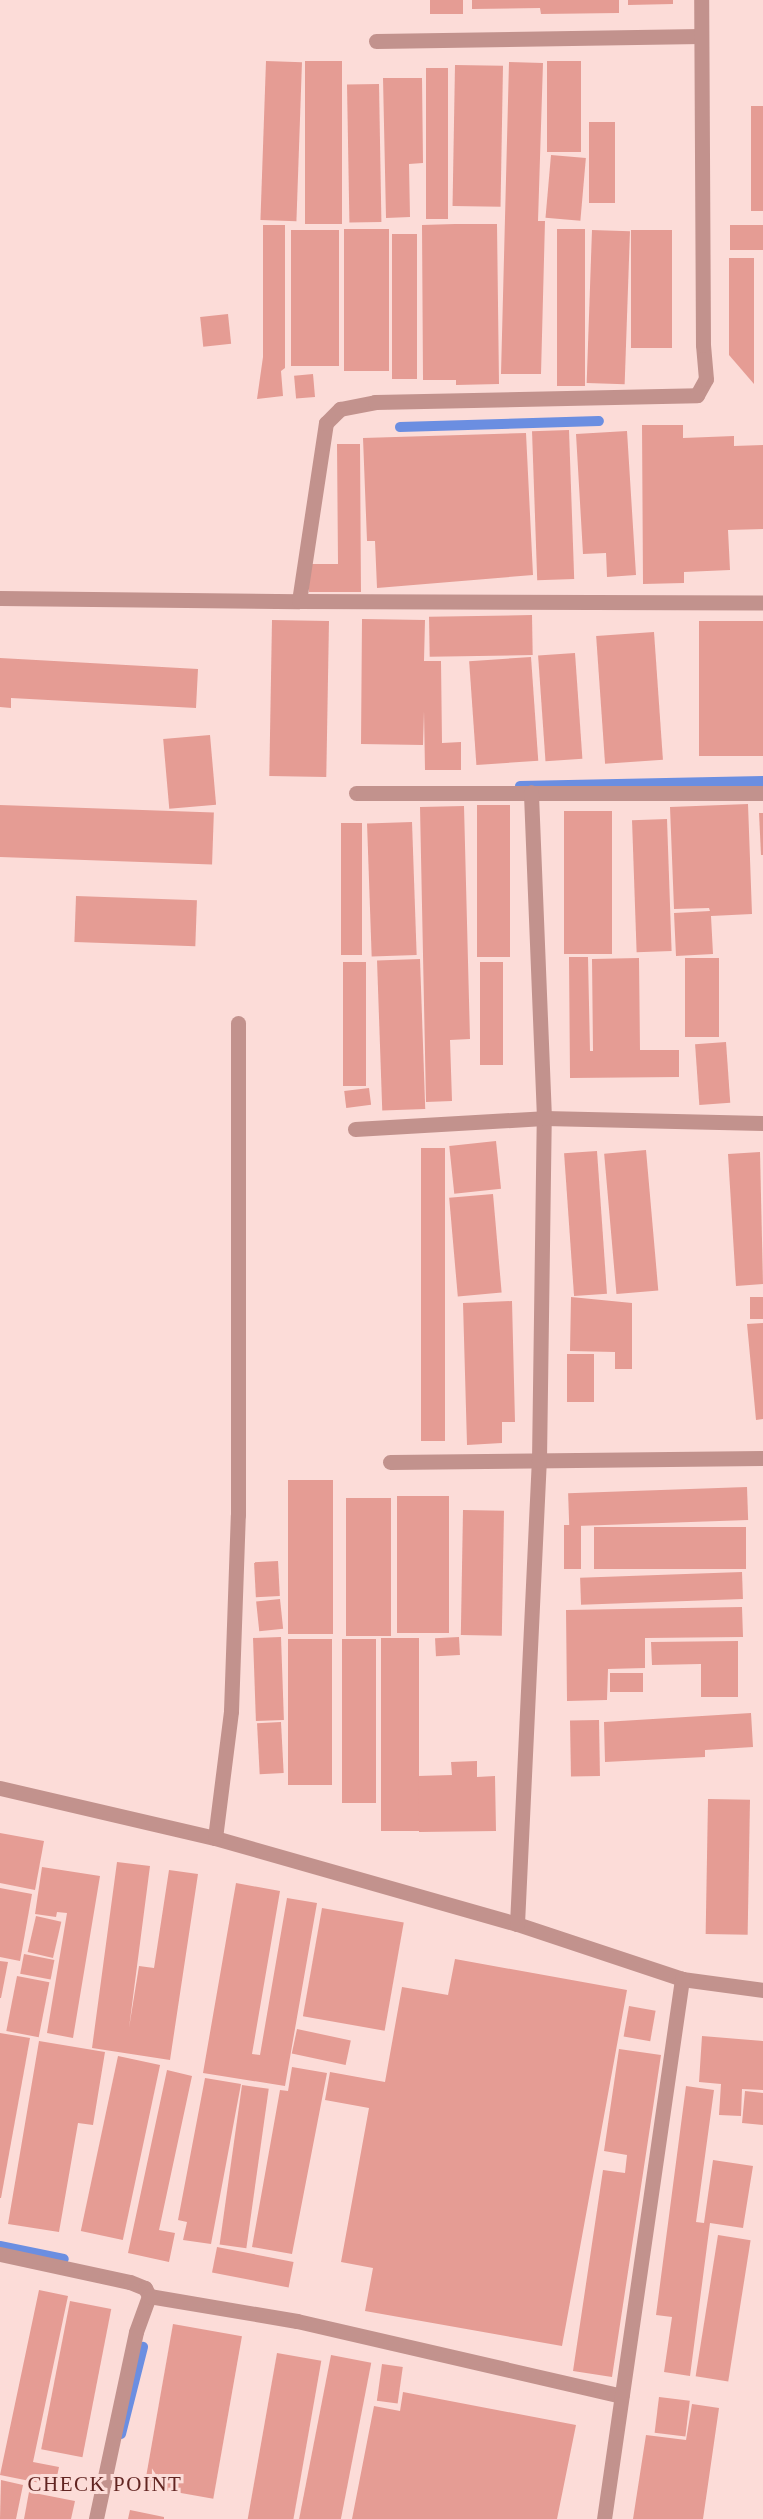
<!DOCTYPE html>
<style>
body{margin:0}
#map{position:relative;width:763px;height:2519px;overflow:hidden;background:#fcdcd8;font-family:"Times New Roman",serif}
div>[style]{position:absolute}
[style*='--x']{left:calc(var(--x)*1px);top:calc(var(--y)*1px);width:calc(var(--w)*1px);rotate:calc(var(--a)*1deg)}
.stream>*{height:10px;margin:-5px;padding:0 5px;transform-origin:5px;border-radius:5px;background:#6b8ee1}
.building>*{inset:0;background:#e59c94;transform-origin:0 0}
.street>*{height:15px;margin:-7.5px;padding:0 7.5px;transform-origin:7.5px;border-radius:7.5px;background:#c2928d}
span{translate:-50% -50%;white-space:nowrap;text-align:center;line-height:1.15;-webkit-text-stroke:6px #fcdcd8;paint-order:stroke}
.quarter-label{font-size:21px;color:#622522;letter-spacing:1.5px}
</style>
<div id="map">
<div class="stream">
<div style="--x:400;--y:427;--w:199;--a:-1.7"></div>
<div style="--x:520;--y:786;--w:243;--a:-1.2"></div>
<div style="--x:0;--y:2246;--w:65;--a:11.5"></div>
<div style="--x:121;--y:2434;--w:90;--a:-75.8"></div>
</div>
<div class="building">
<div style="left:430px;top:0;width:33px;height:14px"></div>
<div style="clip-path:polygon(472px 0,619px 0,619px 13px,541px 14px,540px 8px,472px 9px)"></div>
<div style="clip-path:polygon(628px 0,673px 0,673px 4px,628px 5px)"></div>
<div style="left:266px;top:61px;width:36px;height:159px;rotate:2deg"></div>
<div style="left:305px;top:61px;width:37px;height:163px"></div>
<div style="left:547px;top:61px;width:34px;height:91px"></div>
<div style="clip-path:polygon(509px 62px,543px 63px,538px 221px,545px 221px,541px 374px,501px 374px)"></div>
<div style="left:455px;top:65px;width:48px;height:141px;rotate:1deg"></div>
<div style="left:426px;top:68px;width:22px;height:151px"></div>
<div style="clip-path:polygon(383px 78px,422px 78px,423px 163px,409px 164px,410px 217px,386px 218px)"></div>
<div style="left:379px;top:84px;width:138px;height:32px;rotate:89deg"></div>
<div style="left:751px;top:106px;width:12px;height:105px"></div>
<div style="left:615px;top:122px;width:81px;height:26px;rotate:90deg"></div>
<div style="left:551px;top:155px;width:35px;height:63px;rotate:5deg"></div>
<div style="clip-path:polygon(455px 224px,497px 224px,499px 384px,456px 385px,456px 380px,423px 380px,422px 225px)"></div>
<div style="clip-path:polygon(263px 225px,285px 225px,285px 368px,281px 371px,283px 396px,257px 399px,263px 357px)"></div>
<div style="left:730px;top:225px;width:33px;height:25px"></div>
<div style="left:344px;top:229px;width:45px;height:142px"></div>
<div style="left:557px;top:229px;width:28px;height:157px"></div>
<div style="left:291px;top:230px;width:48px;height:136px"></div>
<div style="left:592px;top:230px;width:38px;height:153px;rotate:2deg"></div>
<div style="left:631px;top:230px;width:41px;height:118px"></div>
<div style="left:392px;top:234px;width:25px;height:145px"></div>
<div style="clip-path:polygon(729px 258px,754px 258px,754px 384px,729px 355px)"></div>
<div style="left:228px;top:314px;width:30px;height:28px;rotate:84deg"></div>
<div style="left:313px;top:374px;width:23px;height:19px;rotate:85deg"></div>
<div style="clip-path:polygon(642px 425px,683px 425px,683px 438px,734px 436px,734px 446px,763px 445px,763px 529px,728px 530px,730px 570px,684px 572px,684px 583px,643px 584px)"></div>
<div style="left:569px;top:430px;width:149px;height:37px;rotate:88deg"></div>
<div style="clip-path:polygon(627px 431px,636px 575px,607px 577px,606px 553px,583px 554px,576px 434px)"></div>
<div style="clip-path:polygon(526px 433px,533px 575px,377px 588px,375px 541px,367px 541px,363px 438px)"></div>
<div style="clip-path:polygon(337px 444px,360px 444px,361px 592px,309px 592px,309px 564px,338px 564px)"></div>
<div style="left:532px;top:615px;width:40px;height:103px;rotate:89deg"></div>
<div style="clip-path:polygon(362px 619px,425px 620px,424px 661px,441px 661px,442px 743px,461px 742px,461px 770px,425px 770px,424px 711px,423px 745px,361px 744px)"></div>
<div style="left:272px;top:620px;width:57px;height:156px;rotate:1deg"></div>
<div style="left:763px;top:621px;width:135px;height:64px;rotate:90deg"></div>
<div style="left:654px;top:632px;width:128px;height:58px;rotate:86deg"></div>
<div style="left:575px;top:653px;width:106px;height:37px;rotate:86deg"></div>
<div style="left:531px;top:657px;width:104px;height:62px;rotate:86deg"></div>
<div style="clip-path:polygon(0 658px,198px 669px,196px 708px,11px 698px,11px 708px,0 707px)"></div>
<div style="left:210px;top:735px;width:70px;height:47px;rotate:85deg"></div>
<div style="clip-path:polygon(748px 804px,752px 914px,711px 916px,713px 954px,676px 956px,674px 913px,710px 911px,709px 908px,674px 909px,670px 807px)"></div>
<div style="left:0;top:805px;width:214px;height:52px;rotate:2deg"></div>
<div style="left:477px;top:805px;width:33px;height:152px"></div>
<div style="clip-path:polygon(464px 806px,470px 1039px,450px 1040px,452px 1101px,426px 1102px,420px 807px)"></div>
<div style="left:564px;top:811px;width:48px;height:143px"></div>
<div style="clip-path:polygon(759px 813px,763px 813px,763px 855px,761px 855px)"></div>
<div style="left:667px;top:819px;width:132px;height:35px;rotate:88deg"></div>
<div style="left:412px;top:822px;width:133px;height:45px;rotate:88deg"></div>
<div style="left:341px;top:823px;width:21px;height:132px"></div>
<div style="left:76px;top:896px;width:121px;height:46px;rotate:2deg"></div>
<div style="clip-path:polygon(569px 957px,588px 957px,590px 1051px,593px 1051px,592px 959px,639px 958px,640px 1050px,679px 1050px,679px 1077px,570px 1078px)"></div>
<div style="left:685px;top:958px;width:34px;height:79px"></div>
<div style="left:420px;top:959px;width:150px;height:43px;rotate:88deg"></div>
<div style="left:343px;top:962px;width:23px;height:124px"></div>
<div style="left:480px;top:962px;width:23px;height:103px"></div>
<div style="left:726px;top:1042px;width:61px;height:31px;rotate:86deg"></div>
<div style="left:369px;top:1088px;width:17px;height:25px;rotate:83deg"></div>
<div style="left:496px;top:1141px;width:48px;height:47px;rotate:84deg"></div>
<div style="left:421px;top:1148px;width:24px;height:293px"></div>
<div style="left:646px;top:1150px;width:141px;height:42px;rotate:85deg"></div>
<div style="left:597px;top:1151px;width:143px;height:33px;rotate:86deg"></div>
<div style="clip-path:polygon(760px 1152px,763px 1284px,736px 1286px,728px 1154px)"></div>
<div style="left:493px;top:1194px;width:99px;height:44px;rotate:85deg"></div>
<div style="clip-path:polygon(571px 1297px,632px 1303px,632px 1369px,615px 1369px,615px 1352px,570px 1351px)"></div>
<div style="left:763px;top:1297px;width:22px;height:13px;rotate:90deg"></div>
<div style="clip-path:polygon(512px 1301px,515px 1422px,502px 1422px,502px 1443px,467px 1445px,463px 1303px)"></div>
<div style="clip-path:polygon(763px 1323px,763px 1419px,756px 1420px,747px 1324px)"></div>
<div style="left:567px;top:1354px;width:27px;height:48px"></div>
<div style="left:288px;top:1480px;width:45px;height:154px"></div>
<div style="left:747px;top:1487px;width:33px;height:179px;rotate:88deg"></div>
<div style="left:397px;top:1496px;width:52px;height:137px"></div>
<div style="left:346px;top:1498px;width:45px;height:138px"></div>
<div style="left:463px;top:1510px;width:41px;height:125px;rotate:1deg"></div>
<div style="left:564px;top:1525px;width:17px;height:44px"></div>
<div style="left:594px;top:1527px;width:152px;height:42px"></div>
<div style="left:278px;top:1561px;width:35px;height:24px;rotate:87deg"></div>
<div style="left:742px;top:1572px;width:27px;height:162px;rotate:88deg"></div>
<div style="left:280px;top:1599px;width:30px;height:24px;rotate:84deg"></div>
<div style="clip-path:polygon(742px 1607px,743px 1637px,645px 1638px,645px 1668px,608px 1669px,607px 1700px,567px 1701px,566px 1610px)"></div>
<div style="left:281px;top:1637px;width:83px;height:28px;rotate:88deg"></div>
<div style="left:459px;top:1637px;width:18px;height:24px;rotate:87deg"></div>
<div style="left:381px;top:1638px;width:38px;height:193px"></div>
<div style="left:288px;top:1639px;width:44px;height:146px"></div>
<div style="left:342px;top:1639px;width:34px;height:164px"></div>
<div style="clip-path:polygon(738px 1641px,738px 1697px,701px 1697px,701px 1664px,652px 1665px,651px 1642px)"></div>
<div style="left:610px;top:1673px;width:33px;height:19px"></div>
<div style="clip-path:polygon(751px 1713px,753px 1747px,705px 1750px,705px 1757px,605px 1762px,604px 1722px)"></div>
<div style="left:599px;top:1720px;width:56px;height:29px;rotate:89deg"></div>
<div style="left:281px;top:1722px;width:51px;height:24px;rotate:87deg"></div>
<div style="clip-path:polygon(477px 1761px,477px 1777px,495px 1776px,496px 1831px,419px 1832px,418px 1776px,452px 1775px,451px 1762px)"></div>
<div style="left:708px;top:1799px;width:42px;height:135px;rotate:1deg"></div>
<div style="clip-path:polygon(0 1833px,44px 1841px,35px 1890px,0 1883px)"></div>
<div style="clip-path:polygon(117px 1862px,150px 1866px,129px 2028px,139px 1966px,154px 1968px,169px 1870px,198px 1874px,170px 2060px,92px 2048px)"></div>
<div style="clip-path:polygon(42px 1867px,100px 1876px,73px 2038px,47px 2033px,67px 1913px,57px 1912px,56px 1917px,35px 1914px)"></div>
<div style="clip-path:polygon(236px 1883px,280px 1891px,252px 2054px,260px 2055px,287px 1898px,317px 1903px,285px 2086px,203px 2073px)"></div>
<div style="clip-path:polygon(0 1888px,32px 1894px,20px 1961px,0 1957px)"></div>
<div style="left:322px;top:1908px;width:83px;height:110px;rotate:10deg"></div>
<div style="left:36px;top:1916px;width:26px;height:37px;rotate:13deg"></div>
<div style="left:24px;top:1954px;width:31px;height:20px;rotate:11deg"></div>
<div style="clip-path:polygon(455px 1959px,627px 1990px,562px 2346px,365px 2311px,373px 2268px,341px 2262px,369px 2108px,325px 2100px,330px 2072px,385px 2082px,402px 1987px,448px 1995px)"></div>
<div style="clip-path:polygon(0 1961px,8px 1962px,1px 1998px,0 1998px)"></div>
<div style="left:17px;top:1976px;width:33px;height:56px;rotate:11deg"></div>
<div style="left:629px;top:2006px;width:27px;height:31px;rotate:10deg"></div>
<div style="left:297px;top:2029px;width:55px;height:25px;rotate:12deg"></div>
<div style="clip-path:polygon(0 2033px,30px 2038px,1px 2198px,0 2198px)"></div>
<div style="clip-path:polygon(702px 2036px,763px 2041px,763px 2090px,742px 2089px,741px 2116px,719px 2115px,721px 2084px,699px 2082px)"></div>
<div style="clip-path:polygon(39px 2041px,105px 2052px,93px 2125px,78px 2123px,59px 2232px,8px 2224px)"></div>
<div style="clip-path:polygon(619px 2049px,661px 2055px,612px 2377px,573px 2371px,603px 2170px,625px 2173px,627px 2155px,604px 2151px)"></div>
<div style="left:118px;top:2056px;width:43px;height:179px;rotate:12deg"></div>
<div style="clip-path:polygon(292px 2067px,327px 2073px,292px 2254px,252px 2247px,280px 2090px,288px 2091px)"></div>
<div style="clip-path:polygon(167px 2070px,192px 2076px,159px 2230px,175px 2233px,169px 2262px,128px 2253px)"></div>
<div style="clip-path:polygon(205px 2078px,241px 2084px,211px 2244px,183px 2240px,187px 2222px,178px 2220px)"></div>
<div style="left:242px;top:2085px;width:27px;height:161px;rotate:8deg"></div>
<div style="clip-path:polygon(686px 2086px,714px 2090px,696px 2222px,704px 2223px,713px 2160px,753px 2166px,743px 2228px,710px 2223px,690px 2376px,664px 2372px,672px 2317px,656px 2315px)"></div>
<div style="clip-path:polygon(745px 2091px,763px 2093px,763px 2125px,742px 2123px)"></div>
<div style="left:718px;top:2235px;width:33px;height:143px;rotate:9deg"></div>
<div style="left:217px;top:2247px;width:78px;height:26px;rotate:11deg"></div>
<div style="clip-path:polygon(39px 2290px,68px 2296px,33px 2462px,59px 2467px,55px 2486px,0 2475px)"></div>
<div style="left:70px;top:2301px;width:42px;height:151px;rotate:11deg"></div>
<div style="left:173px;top:2324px;width:70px;height:165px;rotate:10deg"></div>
<div style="left:277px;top:2353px;width:45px;height:169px;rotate:10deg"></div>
<div style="left:331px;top:2355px;width:41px;height:167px;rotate:11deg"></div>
<div style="left:382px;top:2364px;width:21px;height:37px;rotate:8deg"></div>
<div style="clip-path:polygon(403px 2392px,576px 2425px,557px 2519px,352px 2519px,374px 2406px,400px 2411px)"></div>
<div style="left:659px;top:2397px;width:31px;height:36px;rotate:7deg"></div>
<div style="clip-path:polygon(692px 2404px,719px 2408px,703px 2519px,633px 2519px,646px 2435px,686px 2440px)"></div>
<div style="clip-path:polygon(1px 2480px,23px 2485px,16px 2519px,0 2519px)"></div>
<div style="clip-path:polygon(29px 2492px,75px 2501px,71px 2519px,24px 2519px)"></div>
<div style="clip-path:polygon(130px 2510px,164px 2517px,164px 2519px,128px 2519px)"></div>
</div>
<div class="street">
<div style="--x:376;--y:41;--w:325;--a:-0.9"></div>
<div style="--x:0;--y:598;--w:299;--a:0.6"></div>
<div style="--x:299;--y:601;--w:180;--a:-81.4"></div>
<div style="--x:326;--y:423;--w:20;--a:-45"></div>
<div style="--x:340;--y:409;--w:36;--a:-11"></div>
<div style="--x:375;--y:402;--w:322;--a:-1.2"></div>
<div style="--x:697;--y:395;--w:18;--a:-61"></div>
<div style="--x:706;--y:379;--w:34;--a:-95"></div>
<div style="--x:703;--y:345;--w:345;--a:-90.3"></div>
<div style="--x:299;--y:601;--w:464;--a:0.2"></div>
<div style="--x:356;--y:793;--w:407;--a:0"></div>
<div style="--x:355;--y:1129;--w:189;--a:-3.3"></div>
<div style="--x:544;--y:1118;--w:219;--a:1.3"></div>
<div style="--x:390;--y:1462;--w:373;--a:-0.6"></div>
<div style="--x:0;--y:1788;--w:221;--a:13.1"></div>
<div style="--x:215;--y:1838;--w:314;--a:15.9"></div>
<div style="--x:517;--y:1924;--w:174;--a:18.4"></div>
<div style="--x:682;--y:1979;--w:82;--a:7.7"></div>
<div style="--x:215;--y:1838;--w:128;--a:-82.8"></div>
<div style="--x:231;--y:1711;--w:196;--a:-88"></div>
<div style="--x:238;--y:1515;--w:492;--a:-90"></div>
<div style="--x:517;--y:1924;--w:465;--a:-87.3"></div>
<div style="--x:539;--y:1460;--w:342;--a:-89.2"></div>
<div style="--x:544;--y:1118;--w:326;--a:-92.3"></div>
<div style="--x:0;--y:2254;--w:133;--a:12.2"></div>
<div style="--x:130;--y:2282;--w:16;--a:22"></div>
<div style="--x:145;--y:2288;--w:9;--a:63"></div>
<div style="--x:149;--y:2296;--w:38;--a:110"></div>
<div style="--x:136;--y:2332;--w:191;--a:102.1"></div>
<div style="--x:149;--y:2296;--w:150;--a:9.6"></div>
<div style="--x:297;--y:2321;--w:333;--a:13"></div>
<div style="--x:604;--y:2519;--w:546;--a:-81.78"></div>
</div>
<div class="quarter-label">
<span style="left:105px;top:2484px">CHECK POINT</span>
</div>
</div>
